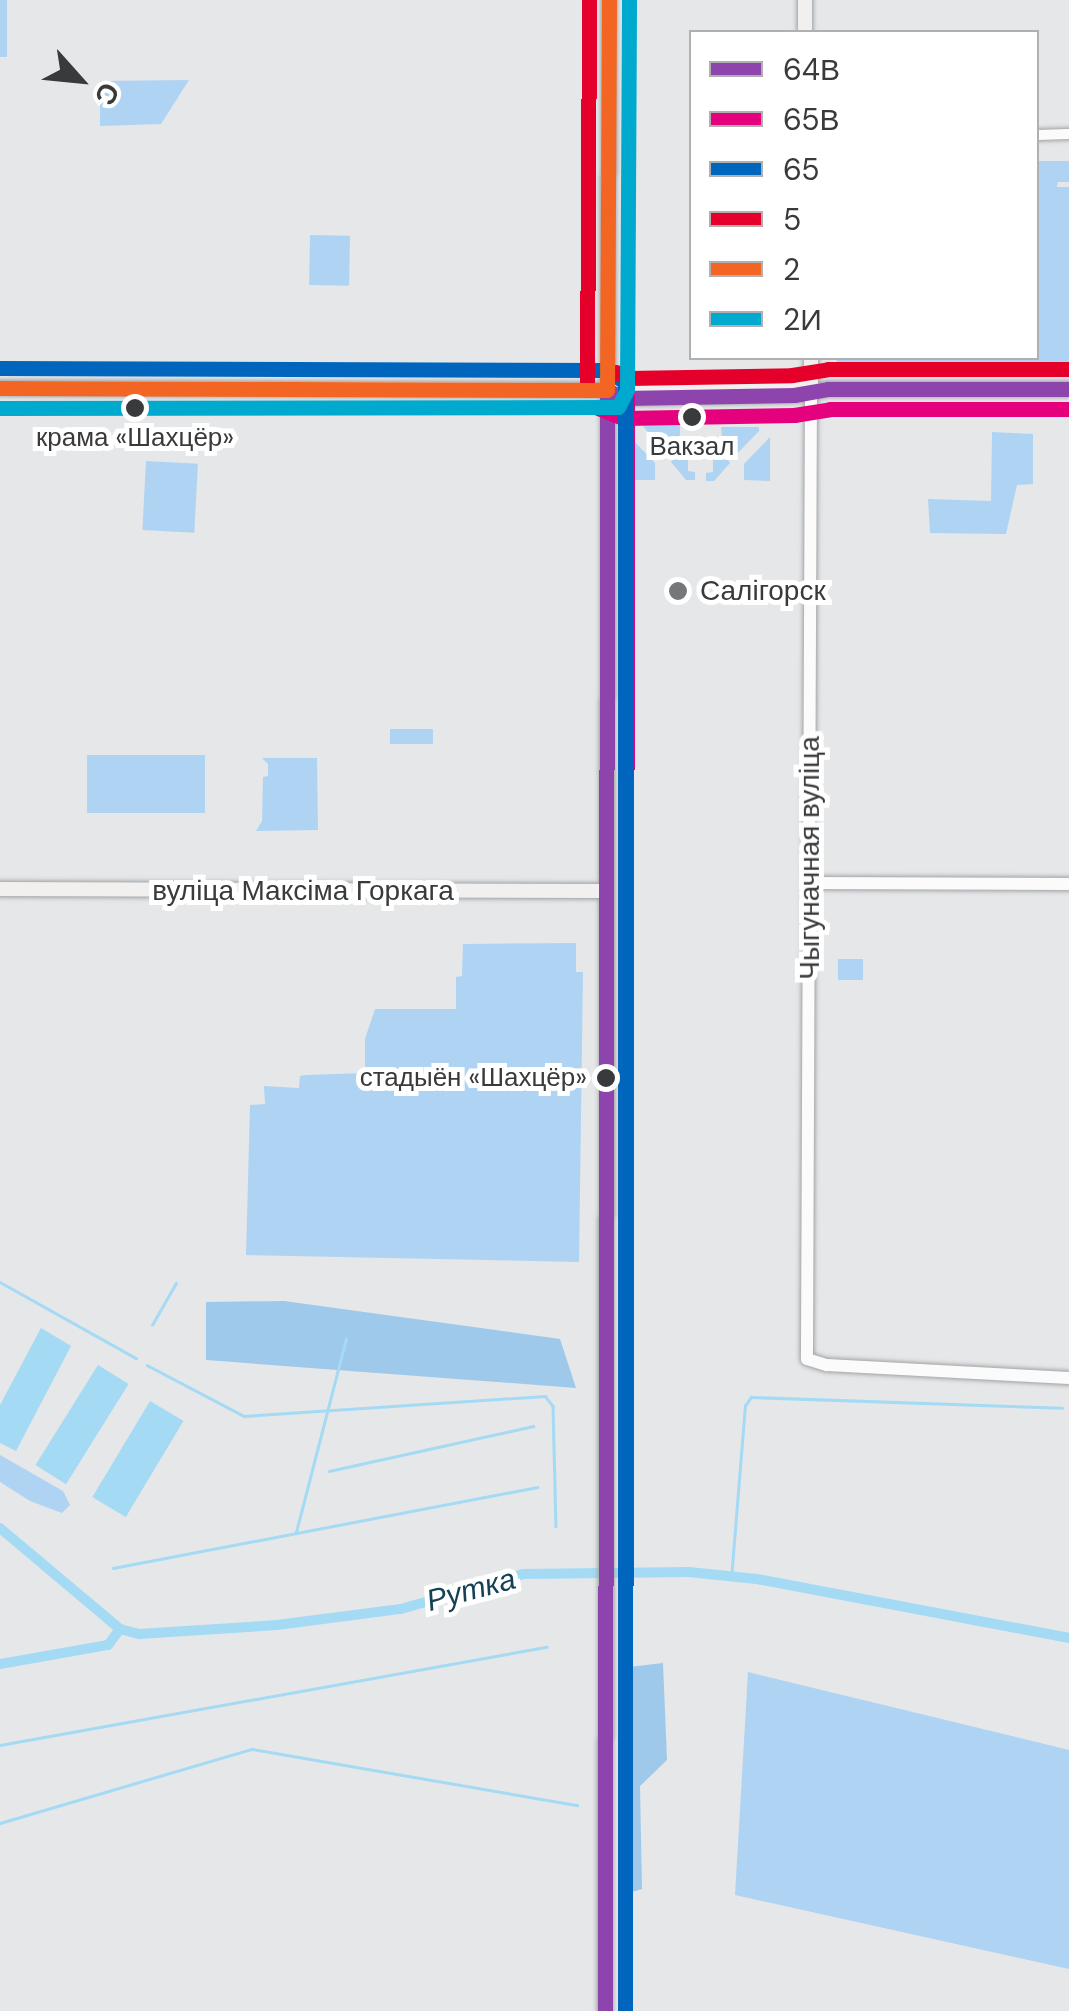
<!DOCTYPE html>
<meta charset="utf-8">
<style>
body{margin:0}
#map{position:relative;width:1069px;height:2011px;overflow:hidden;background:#e5e7e9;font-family:"DM Sans",sans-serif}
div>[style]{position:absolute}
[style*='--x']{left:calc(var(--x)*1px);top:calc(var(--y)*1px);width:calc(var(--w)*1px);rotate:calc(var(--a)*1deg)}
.green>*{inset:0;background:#afd4f3;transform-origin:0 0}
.forest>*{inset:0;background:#9fc9ea}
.water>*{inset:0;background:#a4daf4;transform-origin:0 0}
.stream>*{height:2.5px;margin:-1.25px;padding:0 1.25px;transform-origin:1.25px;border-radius:1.25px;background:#a4daf4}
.canal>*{height:10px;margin:-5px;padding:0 5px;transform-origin:5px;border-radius:5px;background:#a4daf4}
.roads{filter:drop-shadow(0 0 2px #a2a4a6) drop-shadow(0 0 2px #a2a4a6)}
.minor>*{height:10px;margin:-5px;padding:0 5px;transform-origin:5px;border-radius:5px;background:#fbfbfc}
.tertiary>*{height:12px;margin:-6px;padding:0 6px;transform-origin:6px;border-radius:6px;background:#fbfbfc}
.secondary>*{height:14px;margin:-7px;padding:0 7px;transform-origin:7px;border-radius:7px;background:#f1f0ee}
.bus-1>*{height:15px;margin:-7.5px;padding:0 7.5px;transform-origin:7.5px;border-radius:7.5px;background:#8e44ad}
.bus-2>*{height:15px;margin:-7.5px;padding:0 7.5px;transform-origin:7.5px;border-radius:7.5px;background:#e5007d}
.bus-3>*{height:15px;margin:-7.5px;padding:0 7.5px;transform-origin:7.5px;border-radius:7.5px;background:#0065bd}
.bus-4>*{height:15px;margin:-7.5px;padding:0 7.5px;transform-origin:7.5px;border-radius:7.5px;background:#e4002b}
.bus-5>*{height:15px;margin:-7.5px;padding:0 7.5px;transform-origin:7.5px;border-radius:7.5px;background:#f26522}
.bus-6>*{height:15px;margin:-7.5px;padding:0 7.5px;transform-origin:7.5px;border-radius:7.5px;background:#00a9ce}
.dots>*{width:28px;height:28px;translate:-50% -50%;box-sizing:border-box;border:5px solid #fff;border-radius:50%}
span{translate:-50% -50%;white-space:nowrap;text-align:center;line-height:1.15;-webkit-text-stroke:10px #fff;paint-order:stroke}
.bus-label{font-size:26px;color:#393a3b}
.right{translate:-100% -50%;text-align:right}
.poi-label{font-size:28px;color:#393a3b}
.left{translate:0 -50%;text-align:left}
.street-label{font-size:28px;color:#393a3b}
.water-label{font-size:30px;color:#144153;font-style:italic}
.legend{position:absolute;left:689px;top:30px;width:350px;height:330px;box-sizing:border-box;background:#fff;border:2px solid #b0b0b1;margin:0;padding:12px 18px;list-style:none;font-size:30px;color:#393a3b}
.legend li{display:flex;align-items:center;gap:20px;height:50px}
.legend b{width:50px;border:2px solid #b0b0b1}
.north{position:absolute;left:30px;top:30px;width:100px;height:100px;-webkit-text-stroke:8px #fff;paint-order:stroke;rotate:117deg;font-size:28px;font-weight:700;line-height:40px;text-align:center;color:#393a3b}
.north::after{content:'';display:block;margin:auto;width:35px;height:45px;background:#393a3b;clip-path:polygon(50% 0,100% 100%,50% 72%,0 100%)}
</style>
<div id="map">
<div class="green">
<div style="left:0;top:0;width:7px;height:57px"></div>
<div style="clip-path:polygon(189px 80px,161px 124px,100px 126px,100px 81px)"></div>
<div style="clip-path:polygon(1037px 161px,1069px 161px,1069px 182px,1058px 182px,1057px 187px,1069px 187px,1069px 371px,845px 370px,834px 358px,1036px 358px)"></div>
<div style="left:310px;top:235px;width:40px;height:50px;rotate:1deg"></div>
<div style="clip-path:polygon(642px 425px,680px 425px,680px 437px,668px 456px)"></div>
<div style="clip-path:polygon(721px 427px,759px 427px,759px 431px,733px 458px,722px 439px)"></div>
<div style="clip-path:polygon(992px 432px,1033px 434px,1033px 484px,1017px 485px,1006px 534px,930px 533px,928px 499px,991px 501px)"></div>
<div style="clip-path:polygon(630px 437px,655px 463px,655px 480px,629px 480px)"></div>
<div style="clip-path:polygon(770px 437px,770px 481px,744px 480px,744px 464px)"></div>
<div style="clip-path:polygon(686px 438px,695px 438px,695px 446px,688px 447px,688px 471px,695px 472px,695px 480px,686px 480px,671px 462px)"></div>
<div style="clip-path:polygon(706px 439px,715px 439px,730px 463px,714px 481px,706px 481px,706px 473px,713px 472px,713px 448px,706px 447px)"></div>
<div style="left:146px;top:461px;width:52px;height:69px;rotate:3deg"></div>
<div style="left:390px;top:729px;width:43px;height:15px"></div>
<div style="left:205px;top:755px;width:58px;height:118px;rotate:90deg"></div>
<div style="clip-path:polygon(262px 758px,317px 758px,318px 830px,256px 831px,262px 821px,263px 777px,268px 776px,268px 764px)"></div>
<div style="clip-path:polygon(576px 943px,576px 972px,583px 972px,579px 1262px,246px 1255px,250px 1105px,265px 1104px,264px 1086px,299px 1088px,300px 1076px,306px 1075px,365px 1073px,365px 1039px,375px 1009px,456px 1009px,456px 977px,462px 976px,463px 944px)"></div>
<div style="left:838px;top:959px;width:25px;height:21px"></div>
<div style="clip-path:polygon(0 1455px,63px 1491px,70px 1505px,62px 1513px,30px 1501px,0 1482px)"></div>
<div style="clip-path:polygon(748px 1672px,1069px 1750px,1069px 1969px,735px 1895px)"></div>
</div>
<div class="forest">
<div style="clip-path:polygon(284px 1301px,560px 1339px,576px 1388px,206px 1360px,206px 1302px)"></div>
<div style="clip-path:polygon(663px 1663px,667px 1760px,640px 1786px,642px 1889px,625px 1894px,620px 1668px)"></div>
</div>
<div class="water">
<div style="clip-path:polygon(41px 1328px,71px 1346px,16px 1451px,0 1443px,0 1405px)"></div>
<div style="left:98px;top:1365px;width:36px;height:118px;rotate:32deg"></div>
<div style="left:150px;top:1401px;width:39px;height:112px;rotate:31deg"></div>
</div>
<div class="stream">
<div style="--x:0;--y:1282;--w:156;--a:29.2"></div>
<div style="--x:152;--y:1325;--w:48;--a:-60.3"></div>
<div style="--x:147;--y:1365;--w:110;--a:27.7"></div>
<div style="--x:244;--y:1416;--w:302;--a:-3.8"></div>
<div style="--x:545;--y:1396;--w:13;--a:51"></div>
<div style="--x:553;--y:1406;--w:120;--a:88.6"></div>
<div style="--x:329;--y:1471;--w:209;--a:-12.4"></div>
<div style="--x:296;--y:1532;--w:199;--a:-75.5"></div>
<div style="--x:113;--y:1568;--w:432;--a:-10.8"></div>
<div style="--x:731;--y:1579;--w:174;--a:-85.4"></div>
<div style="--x:745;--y:1406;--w:11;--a:-56"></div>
<div style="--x:751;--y:1397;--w:311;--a:2"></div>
<div style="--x:0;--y:1745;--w:555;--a:-10.18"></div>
<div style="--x:0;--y:1823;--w:263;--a:-16.4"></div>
<div style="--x:252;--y:1749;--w:330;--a:9.8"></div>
</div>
<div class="canal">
<div style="--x:0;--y:1528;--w:157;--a:40.1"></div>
<div style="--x:0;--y:1664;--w:110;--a:-10"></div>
<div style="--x:108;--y:1645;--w:20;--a:-53"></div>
<div style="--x:120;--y:1629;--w:20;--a:15"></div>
<div style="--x:139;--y:1634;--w:138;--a:-3.7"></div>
<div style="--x:277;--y:1625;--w:125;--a:-7.4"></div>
<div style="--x:401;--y:1609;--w:127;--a:-16"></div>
<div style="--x:523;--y:1574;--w:166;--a:-0.7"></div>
<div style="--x:689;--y:1572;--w:68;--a:5.9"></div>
<div style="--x:757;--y:1579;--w:318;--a:10.7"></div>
</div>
<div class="roads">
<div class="minor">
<div style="--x:1036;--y:135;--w:33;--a:-2"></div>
</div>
<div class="tertiary">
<div style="--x:811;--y:390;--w:969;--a:90.24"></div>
<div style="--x:807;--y:1359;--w:21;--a:17"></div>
<div style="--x:827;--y:1365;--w:242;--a:3.1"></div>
<div style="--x:811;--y:883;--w:258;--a:0.2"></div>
</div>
<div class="secondary">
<div style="--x:805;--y:0;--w:32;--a:90"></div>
<div style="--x:811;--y:358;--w:32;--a:90"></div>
<div style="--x:0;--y:388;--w:588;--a:0.19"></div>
<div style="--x:588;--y:390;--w:19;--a:0"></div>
<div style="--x:607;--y:390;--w:18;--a:27"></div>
<div style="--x:623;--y:398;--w:171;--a:-1"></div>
<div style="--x:794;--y:395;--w:35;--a:-10"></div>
<div style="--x:828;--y:389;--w:241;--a:0"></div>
<div style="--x:607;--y:390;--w:17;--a:-21"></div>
<div style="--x:623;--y:384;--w:171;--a:0"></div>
<div style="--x:794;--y:384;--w:18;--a:19"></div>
<div style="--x:0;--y:889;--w:605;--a:0.19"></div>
<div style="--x:605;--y:2011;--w:2011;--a:-89.89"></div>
</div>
</div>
<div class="bus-1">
<div style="--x:607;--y:390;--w:18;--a:27"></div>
<div style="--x:623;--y:398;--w:171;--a:-1"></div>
<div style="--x:794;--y:395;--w:35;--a:-10"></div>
<div style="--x:828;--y:389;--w:241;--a:0"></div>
<div style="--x:605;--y:2011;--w:1621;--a:-89.93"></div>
</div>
<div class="bus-2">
<div style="--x:598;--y:408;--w:27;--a:22"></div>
<div style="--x:623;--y:418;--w:171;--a:-1"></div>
<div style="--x:794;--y:415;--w:36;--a:-9"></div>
<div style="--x:830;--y:409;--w:239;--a:0"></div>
<div style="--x:625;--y:2011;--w:1621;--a:-89.93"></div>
</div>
<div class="bus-3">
<div style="--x:0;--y:368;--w:607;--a:0.19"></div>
<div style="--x:607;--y:370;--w:22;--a:34"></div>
<div style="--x:625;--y:382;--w:1629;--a:90"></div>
</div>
<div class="bus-4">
<div style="--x:616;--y:372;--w:13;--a:27"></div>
<div style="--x:628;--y:378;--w:164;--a:-1"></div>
<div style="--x:792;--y:375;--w:36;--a:-9"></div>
<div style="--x:828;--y:369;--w:241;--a:0"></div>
<div style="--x:587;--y:390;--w:390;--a:-89.7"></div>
</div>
<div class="bus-5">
<div style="--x:0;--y:388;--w:607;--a:0.19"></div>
<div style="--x:607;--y:390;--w:390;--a:-89.7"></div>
</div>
<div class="bus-6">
<div style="--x:0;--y:408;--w:618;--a:-0.09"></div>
<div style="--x:618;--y:407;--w:19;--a:-62"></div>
<div style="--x:627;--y:390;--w:390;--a:-89.7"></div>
</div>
<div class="dots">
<div style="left:135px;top:408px;background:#393a3b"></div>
<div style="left:692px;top:417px;background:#393a3b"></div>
<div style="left:678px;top:591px;background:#757778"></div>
<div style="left:606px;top:1078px;background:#393a3b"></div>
</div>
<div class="bus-label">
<span style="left:135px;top:438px">крама «Шахцёр»</span>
<span style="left:692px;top:447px">Вакзал</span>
<span class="right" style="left:587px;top:1078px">стадыён «Шахцёр»</span>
</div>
<div class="poi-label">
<span class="left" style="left:700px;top:591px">Салігорск</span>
</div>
<div class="street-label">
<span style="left:810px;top:858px;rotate:-90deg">Чыгуначная вуліца</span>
<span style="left:303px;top:891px">вуліца Максіма Горкага</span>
</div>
<div class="water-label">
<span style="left:471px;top:1590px;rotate:-15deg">Рутка</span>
</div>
<ul class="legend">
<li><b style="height:12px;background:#8e44ad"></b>64В</li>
<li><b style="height:12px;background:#e5007d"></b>65В</li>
<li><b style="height:12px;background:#0065bd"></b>65</li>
<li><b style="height:12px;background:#e4002b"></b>5</li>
<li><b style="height:12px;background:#f26522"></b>2</li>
<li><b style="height:12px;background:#00a9ce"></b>2И</li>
</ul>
<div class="north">С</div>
</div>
